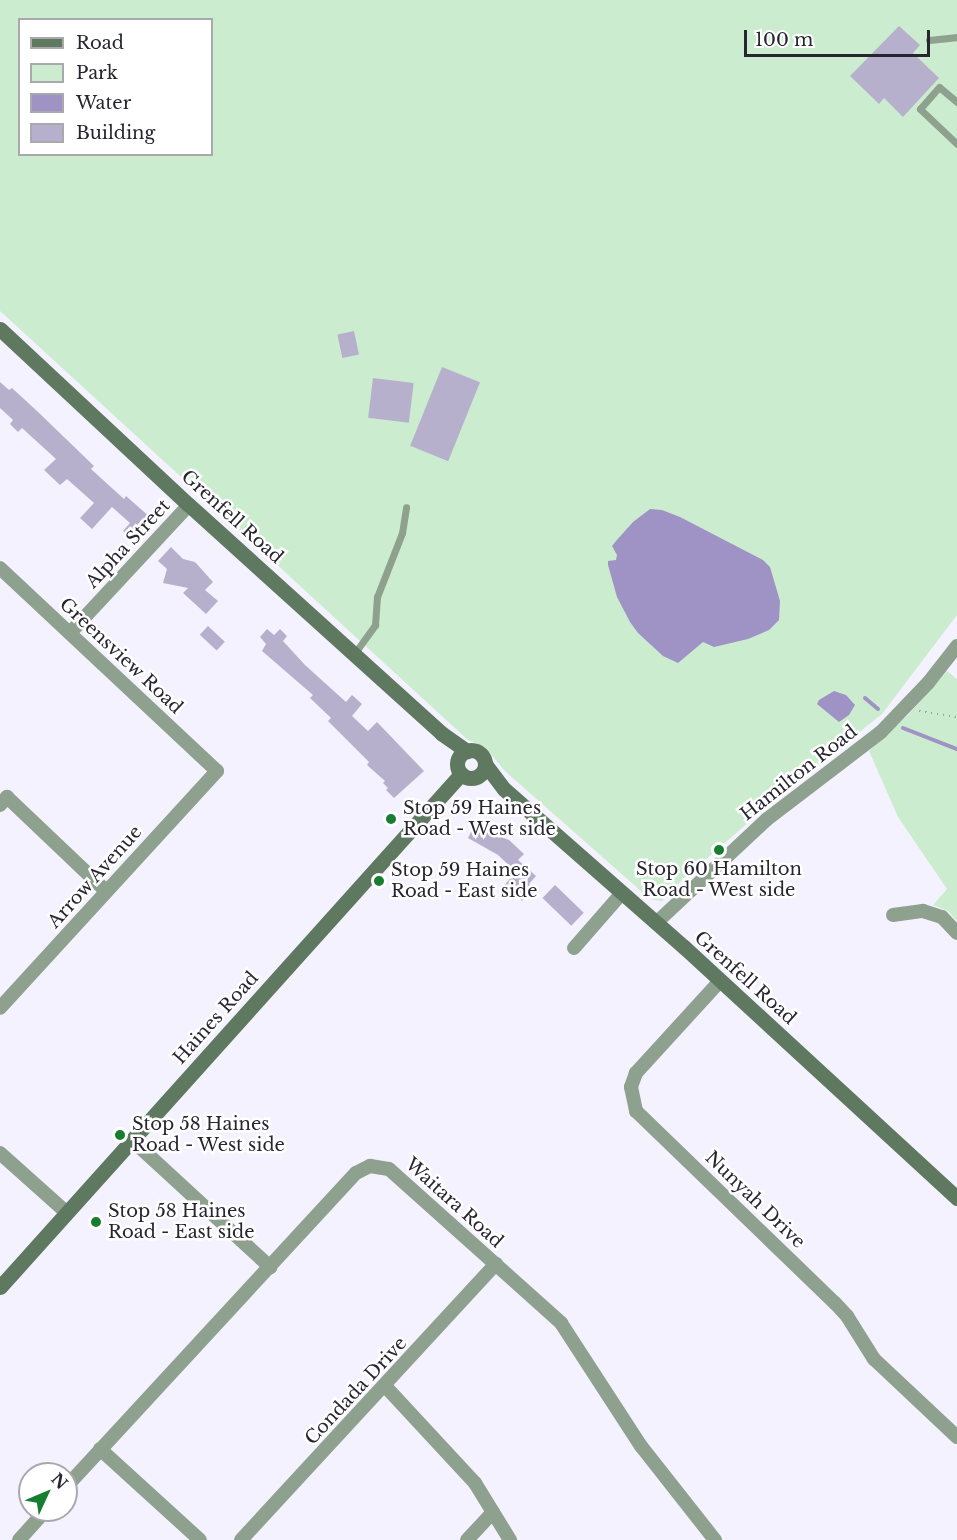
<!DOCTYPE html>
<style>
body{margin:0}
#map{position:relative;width:957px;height:1540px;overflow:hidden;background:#f4f2fe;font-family:"Libre Baskerville",serif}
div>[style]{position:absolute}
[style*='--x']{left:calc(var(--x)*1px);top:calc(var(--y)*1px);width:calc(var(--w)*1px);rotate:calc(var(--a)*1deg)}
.green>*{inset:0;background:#cceccf}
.water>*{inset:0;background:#9f92c4}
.stream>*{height:4px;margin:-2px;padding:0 2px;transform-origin:2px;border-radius:2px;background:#9f92c4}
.building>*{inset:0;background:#b7b0cd;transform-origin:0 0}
.path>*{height:2px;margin-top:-1px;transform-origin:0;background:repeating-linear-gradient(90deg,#a09da9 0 1.5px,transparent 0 6px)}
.lane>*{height:7px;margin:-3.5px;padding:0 3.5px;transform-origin:3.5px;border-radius:3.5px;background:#8ea18f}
.street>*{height:14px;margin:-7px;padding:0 7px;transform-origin:7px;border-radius:7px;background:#8ea18f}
.secondary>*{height:15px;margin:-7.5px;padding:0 7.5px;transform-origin:7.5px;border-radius:7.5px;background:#5e7960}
.secondary>.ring{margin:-7.5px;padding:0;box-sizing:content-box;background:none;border:15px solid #5e7960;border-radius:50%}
.dots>*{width:16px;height:16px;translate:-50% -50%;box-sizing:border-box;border:3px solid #fff;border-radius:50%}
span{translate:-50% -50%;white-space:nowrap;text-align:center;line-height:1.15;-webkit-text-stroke:5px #fff;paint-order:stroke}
.street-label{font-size:18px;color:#282531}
.poi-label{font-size:18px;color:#282531}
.left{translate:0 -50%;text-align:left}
.legend{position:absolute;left:18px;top:18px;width:195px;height:138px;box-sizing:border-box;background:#fff;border:2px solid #a9a8ad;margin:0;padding:8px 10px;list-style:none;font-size:18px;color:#282531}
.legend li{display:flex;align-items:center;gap:12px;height:30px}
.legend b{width:30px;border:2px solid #a9a8ad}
.north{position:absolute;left:18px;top:1462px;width:60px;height:60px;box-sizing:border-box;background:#fff;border:2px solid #a9a8ad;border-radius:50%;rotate:46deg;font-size:16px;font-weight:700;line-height:24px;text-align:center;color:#282531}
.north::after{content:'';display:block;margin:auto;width:21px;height:27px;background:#167d31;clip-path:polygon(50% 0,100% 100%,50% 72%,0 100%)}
.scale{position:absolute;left:744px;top:30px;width:186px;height:27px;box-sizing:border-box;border:3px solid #282531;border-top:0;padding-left:8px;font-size:18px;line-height:21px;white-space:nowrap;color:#282531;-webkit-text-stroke:4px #fff;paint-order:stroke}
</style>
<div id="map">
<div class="green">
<div style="clip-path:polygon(evenodd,0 0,957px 0,957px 615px,882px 714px,785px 791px,683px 879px,662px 901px,650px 899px,505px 771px,485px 747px,468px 740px,0 311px,0 0,20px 20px,212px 20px,212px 154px,20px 154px,20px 20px)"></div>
<div style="clip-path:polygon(947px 671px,957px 679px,957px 921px,948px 911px,933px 905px,947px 889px,898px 817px,869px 751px,908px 715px)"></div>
</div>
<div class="water">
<div style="clip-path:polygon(650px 509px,662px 510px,680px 517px,763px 560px,770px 567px,780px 601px,779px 620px,769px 630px,748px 639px,714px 647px,703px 642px,678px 663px,663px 656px,638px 633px,630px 622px,617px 597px,608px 565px,608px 561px,616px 560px,617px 555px,612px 546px,616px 541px,633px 522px)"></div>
<div style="clip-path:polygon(834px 691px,846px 695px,855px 705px,849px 715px,839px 722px,817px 704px,819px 700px)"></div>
</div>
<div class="stream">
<div style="--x:865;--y:698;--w:17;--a:40"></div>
<div style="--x:903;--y:728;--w:58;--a:21.3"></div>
</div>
<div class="building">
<div style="clip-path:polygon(899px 26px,920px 45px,913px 53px,939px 78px,903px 117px,884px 98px,879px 104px,850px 76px)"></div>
<div style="left:354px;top:331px;width:24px;height:17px;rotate:78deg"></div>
<div style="left:442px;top:367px;width:41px;height:85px;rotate:22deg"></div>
<div style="left:373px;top:378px;width:41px;height:40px;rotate:7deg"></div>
<div style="clip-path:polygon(0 382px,9px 390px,12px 388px,37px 411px,94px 466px,91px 469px,124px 499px,126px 496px,151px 518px,132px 539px,123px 531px,130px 523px,112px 507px,92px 529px,80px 518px,94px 503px,67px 479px,60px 485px,44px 470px,56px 459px,22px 428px,18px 432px,10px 424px,13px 420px,0 408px)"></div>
<div style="clip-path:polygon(171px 547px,183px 559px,195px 562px,213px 582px,205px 590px,218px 601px,206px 614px,183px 593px,188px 588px,163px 583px,167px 569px,158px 561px)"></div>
<div style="left:208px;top:626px;width:23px;height:12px;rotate:43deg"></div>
<div style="clip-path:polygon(267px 629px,274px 635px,280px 629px,287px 636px,283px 641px,305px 665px,346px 702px,352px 695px,362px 704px,352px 716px,368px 731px,377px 722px,424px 771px,394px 798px,386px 790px,388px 788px,383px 783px,385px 781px,367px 765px,369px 762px,328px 721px,331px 718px,310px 698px,313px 695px,262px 651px,266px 644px,260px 637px)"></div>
<div style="clip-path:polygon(474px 826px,509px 840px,524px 854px,518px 860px,536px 876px,529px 884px,533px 888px,522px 901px,517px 896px,513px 900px,501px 889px,516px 872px,498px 855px,468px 838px)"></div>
<div style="left:555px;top:885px;width:40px;height:18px;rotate:44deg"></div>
</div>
<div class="path">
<div style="--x:919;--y:711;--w:38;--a:9"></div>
</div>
<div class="lane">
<div style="--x:929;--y:40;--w:28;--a:-6"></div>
<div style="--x:957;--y:102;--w:23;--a:-140"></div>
<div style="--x:939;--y:87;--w:29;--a:131"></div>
<div style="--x:920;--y:109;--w:51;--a:43.4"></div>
<div style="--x:354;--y:654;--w:36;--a:-54"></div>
<div style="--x:375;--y:625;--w:28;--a:-86"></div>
<div style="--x:377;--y:597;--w:69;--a:-68.7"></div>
<div style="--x:402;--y:533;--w:26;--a:-81"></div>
</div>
<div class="street">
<div style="--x:0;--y:568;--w:297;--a:43.1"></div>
<div style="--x:217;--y:771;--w:321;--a:132.5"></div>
<div style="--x:70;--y:633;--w:175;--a:-47.1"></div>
<div style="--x:0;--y:805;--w:11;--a:-49"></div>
<div style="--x:7;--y:797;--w:137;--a:43.5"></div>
<div style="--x:893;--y:915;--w:30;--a:-8"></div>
<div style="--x:923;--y:911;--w:20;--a:18"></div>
<div style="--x:942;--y:917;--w:22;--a:47"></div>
<div style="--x:656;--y:923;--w:151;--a:-43.1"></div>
<div style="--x:766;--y:820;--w:145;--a:-37.4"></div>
<div style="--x:881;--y:732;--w:68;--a:-46.2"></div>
<div style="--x:928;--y:683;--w:47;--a:-51.9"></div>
<div style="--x:574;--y:948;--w:73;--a:-48.9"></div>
<div style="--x:720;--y:981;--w:125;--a:132.4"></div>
<div style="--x:636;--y:1073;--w:15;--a:110"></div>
<div style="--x:631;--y:1087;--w:25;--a:78"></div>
<div style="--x:636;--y:1111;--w:277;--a:44"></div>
<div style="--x:835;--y:1303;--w:18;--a:47"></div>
<div style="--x:847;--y:1316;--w:51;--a:57.9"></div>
<div style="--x:874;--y:1359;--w:114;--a:43.2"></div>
<div style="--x:132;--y:1140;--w:188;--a:42.6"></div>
<div style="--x:0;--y:1153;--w:90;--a:41.8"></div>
<div style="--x:386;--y:1387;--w:131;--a:47.2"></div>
<div style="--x:475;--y:1483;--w:67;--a:58.4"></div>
<div style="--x:100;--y:1449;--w:135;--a:42.3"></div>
<div style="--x:66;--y:1487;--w:427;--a:-47.3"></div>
<div style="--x:356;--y:1173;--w:16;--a:-27"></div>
<div style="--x:370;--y:1166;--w:19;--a:9"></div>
<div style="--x:389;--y:1169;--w:231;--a:41.8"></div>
<div style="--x:561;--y:1323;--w:147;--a:57"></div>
<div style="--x:641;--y:1446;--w:120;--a:51.8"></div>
<div style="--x:19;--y:1540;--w:40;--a:-48"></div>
<div style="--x:241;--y:1540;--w:376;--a:-47.3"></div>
<div style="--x:467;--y:1540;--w:38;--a:-47"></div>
</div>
<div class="secondary">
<div style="--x:0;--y:329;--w:258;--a:43"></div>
<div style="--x:189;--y:505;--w:340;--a:42.1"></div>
<div style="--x:441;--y:733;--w:32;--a:35"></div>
<div class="ring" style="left:457px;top:750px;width:13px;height:13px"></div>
<div style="--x:485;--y:764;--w:31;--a:53"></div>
<div style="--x:504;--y:789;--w:240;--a:41.3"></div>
<div style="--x:684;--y:947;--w:371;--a:42.6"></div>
<div style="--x:0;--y:1287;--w:690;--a:-48.06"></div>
</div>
<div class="dots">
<div style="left:391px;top:819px;background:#167d31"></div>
<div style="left:719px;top:850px;background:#167d31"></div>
<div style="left:379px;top:881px;background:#167d31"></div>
<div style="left:120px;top:1135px;background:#167d31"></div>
<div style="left:96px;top:1222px;background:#167d31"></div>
</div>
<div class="street-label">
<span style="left:232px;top:517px;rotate:42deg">Grenfell Road</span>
<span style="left:128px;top:544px;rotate:-47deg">Alpha Street</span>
<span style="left:121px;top:656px;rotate:43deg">Greensview Road</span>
<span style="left:799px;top:773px;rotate:-38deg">Hamilton Road</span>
<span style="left:95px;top:877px;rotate:-48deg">Arrow Avenue</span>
<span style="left:745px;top:978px;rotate:42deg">Grenfell Road</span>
<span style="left:216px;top:1018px;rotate:-48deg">Haines Road</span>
<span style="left:755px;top:1200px;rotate:44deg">Nunyah Drive</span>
<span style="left:454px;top:1203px;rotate:42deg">Waitara Road</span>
<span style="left:356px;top:1391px;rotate:-47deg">Condada Drive</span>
</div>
<div class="poi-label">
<span class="left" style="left:403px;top:819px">Stop 59 Haines<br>Road - West side</span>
<span style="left:719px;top:880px">Stop 60 Hamilton<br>Road - West side</span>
<span class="left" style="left:391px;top:881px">Stop 59 Haines<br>Road - East side</span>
<span class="left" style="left:132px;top:1135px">Stop 58 Haines<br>Road - West side</span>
<span class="left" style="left:108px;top:1222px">Stop 58 Haines<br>Road - East side</span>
</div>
<ul class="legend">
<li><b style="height:8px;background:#5e7960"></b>Road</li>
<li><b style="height:16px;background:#cceccf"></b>Park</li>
<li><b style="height:16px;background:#9f92c4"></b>Water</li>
<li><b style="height:16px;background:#b7b0cd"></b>Building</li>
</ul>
<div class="north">N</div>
<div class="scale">100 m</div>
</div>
